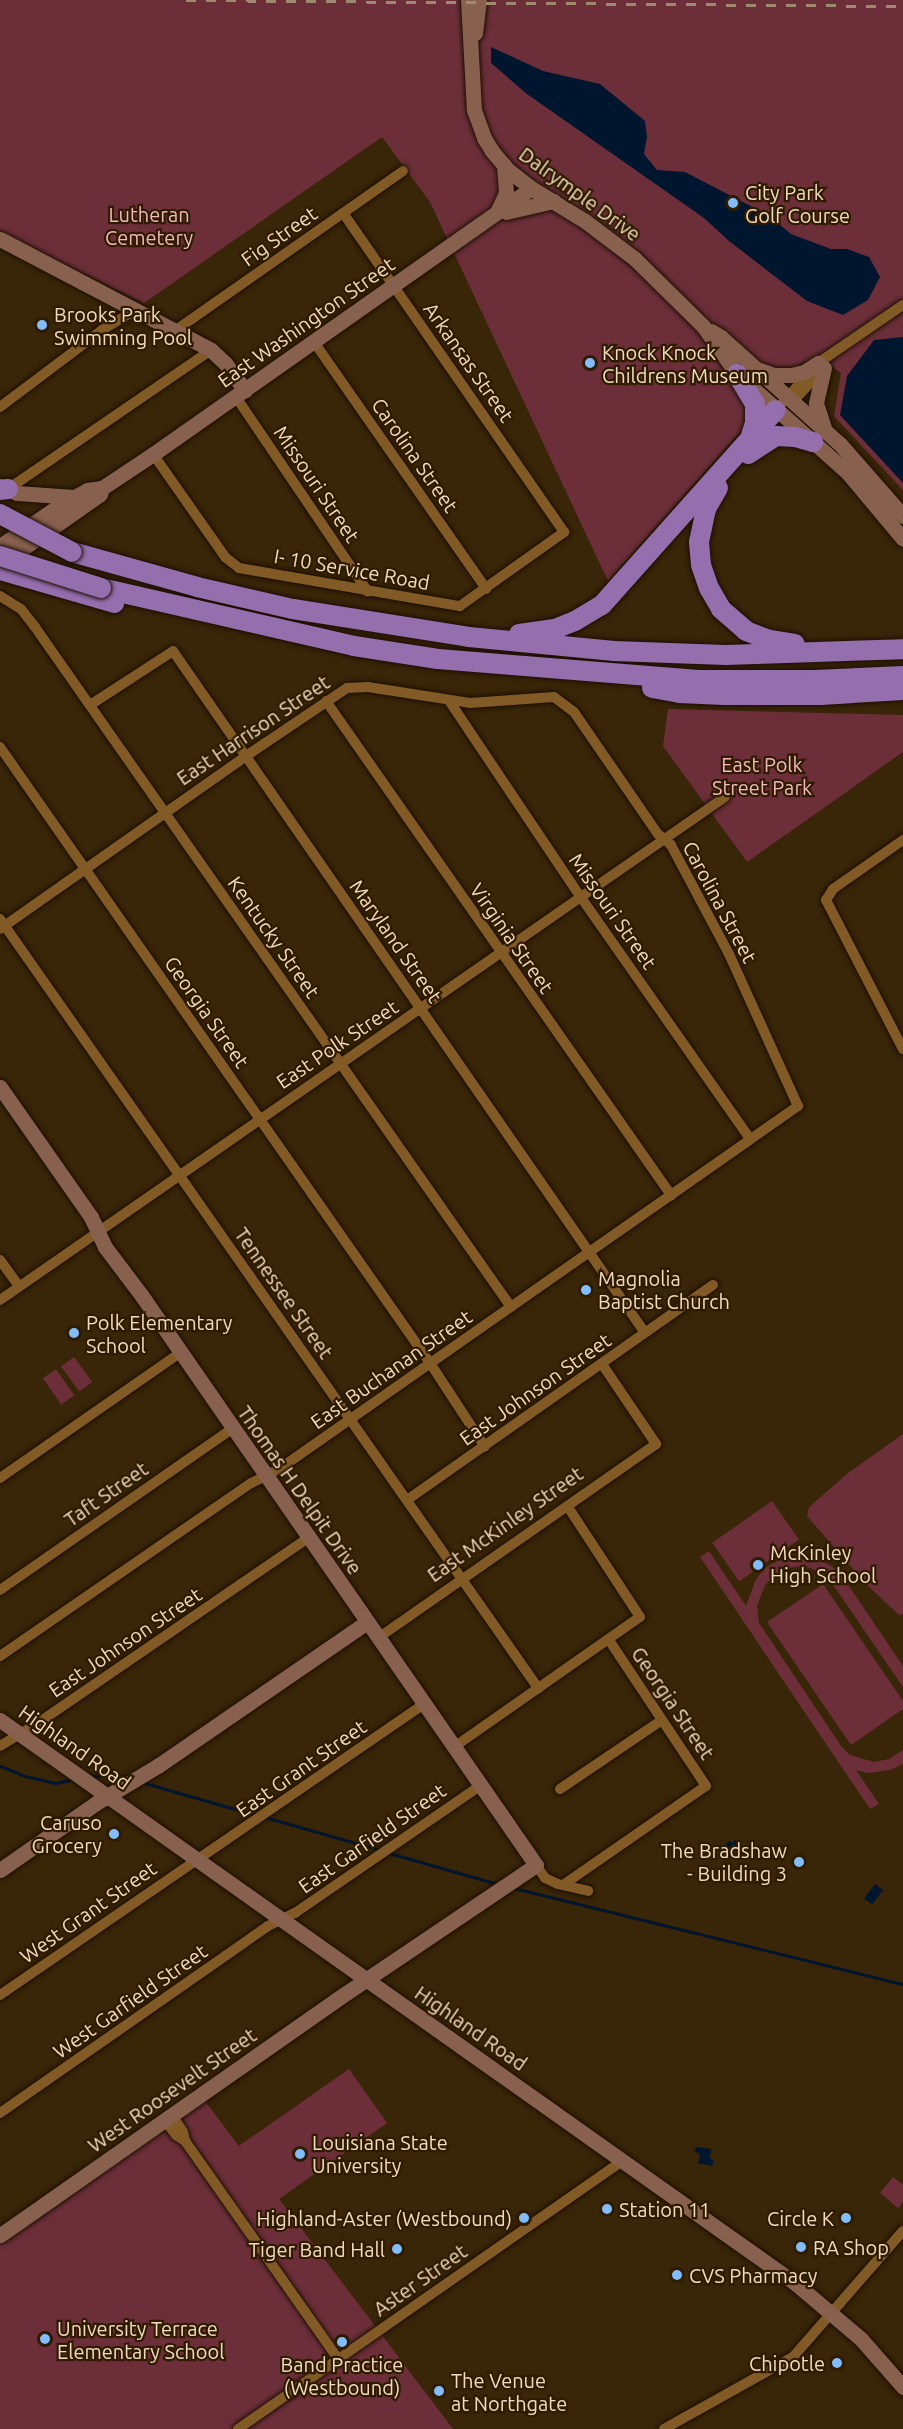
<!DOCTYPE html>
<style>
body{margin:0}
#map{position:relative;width:903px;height:2429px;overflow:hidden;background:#392508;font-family:Ubuntu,sans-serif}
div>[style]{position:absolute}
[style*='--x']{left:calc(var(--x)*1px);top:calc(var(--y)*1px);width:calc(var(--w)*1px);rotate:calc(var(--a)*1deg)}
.green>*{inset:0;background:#6c2f3a;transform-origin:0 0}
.water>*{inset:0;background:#00162e;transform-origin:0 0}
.stream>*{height:3px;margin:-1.5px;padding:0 1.5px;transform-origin:1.5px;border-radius:1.5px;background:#00162e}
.roads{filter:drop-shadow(0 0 2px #1c0f02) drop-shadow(0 0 2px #1c0f02)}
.street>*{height:10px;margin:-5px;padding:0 5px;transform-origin:5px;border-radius:5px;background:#825a25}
.secondary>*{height:15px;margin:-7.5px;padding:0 7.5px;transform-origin:7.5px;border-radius:7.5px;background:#88604e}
.highway>*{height:20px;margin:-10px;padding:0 10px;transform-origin:10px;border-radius:10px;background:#956eae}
.rail>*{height:3px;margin-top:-1.5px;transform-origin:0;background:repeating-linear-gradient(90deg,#a08a6f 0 10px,transparent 0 20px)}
.bridges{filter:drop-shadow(0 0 2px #1c0f02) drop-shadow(0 0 2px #1c0f02)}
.highway-bridge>*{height:20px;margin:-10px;padding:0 10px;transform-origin:10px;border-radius:10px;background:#956eae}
.dots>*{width:16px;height:16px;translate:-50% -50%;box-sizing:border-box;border:3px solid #2f1b00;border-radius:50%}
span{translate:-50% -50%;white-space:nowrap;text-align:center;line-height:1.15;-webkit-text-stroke:4.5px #2f1b00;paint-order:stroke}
.poi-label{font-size:20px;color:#f1dac0}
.left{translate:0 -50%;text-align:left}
.right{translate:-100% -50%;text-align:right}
.street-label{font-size:20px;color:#f1dac0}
.park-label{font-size:20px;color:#f3b8be}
</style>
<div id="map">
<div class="green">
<div style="clip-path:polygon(0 0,903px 0,903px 490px,834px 416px,841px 373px,817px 356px,800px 364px,608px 581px,430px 202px,382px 137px,144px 303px,0 232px)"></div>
<div style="clip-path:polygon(668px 709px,903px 715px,903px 752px,747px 862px,663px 746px)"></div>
<div style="left:74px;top:1357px;width:31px;height:16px;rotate:54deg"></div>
<div style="left:56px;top:1369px;width:32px;height:16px;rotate:55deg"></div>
<div style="clip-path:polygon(903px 1434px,903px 1614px,899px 1615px,866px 1584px,807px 1516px,809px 1507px,847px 1474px)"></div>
<div style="left:772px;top:1501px;width:47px;height:73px;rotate:55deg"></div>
<div style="clip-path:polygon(709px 1551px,746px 1606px,756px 1579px,766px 1567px,777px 1561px,805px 1557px,819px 1559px,831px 1566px,840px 1573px,903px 1666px,903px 1687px,827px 1576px,806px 1566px,794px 1567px,780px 1571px,765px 1585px,757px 1606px,759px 1623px,841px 1746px,850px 1755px,874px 1762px,889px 1759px,903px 1750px,903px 1764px,890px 1770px,867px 1773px,856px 1770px,879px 1804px,870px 1809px,700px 1557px)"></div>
<div style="clip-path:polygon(823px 1584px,903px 1701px,903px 1709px,851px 1745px,767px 1622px)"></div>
<div style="clip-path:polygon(349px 2069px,387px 2123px,279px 2199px,453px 2429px,0 2429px,0 2234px,201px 2096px,239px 2146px)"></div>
<div style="clip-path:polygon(893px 2177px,903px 2185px,903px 2202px,898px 2208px,880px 2193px)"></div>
</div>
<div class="water">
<div style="clip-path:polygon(491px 47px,543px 71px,600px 84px,645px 121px,647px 137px,644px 154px,657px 170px,685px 172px,768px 215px,791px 234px,831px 249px,847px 249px,869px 257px,880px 277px,868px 300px,843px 315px,807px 301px,729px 241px,704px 218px,527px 94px,491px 63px)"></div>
<div style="clip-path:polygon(903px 337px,903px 483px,840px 415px,847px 376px,874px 340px)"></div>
<div style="clip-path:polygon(735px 1840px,740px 1845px,728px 1859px,723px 1854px,725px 1850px,723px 1848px,729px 1841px,732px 1843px)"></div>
<div style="left:875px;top:1884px;width:10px;height:18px;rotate:37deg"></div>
<div style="clip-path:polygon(697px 2147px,711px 2149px,710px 2158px,714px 2161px,712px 2166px,698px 2163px,700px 2155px,694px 2150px)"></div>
</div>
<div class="stream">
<div style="--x:0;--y:1766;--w:27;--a:22"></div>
<div style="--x:25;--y:1776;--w:32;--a:13"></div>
<div style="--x:56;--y:1783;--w:17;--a:-13"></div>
<div style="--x:88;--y:1776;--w:29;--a:-2"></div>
<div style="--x:117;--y:1775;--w:9;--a:18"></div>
<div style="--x:141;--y:1782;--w:120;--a:16"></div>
<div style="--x:265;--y:1817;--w:120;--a:16"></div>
<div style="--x:389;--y:1853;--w:113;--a:15.9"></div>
<div style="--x:514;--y:1888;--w:401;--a:13.9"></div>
</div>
<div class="roads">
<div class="street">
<div style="--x:176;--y:330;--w:277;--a:-35"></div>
<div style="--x:314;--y:342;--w:301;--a:55.1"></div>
<div style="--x:798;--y:396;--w:38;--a:-47"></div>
<div style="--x:236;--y:397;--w:235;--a:55.9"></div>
<div style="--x:783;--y:402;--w:52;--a:-48.1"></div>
<div style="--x:818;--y:363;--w:103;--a:-34.3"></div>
<div style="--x:0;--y:407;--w:128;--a:-37"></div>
<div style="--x:102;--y:330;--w:41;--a:-31"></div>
<div style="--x:153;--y:454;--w:126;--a:55"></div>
<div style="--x:225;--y:557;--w:18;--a:38"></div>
<div style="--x:239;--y:568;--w:224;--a:9.8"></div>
<div style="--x:460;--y:606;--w:128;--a:-35.4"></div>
<div style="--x:564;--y:532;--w:388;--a:-124.7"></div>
<div style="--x:8;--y:489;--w:246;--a:-34.4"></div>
<div style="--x:0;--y:596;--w:25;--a:32"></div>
<div style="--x:21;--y:609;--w:23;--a:52"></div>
<div style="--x:35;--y:627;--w:830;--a:55.01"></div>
<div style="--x:326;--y:701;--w:603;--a:55.07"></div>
<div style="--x:450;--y:702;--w:234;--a:56.2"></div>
<div style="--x:580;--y:896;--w:297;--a:55"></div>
<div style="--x:90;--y:705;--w:99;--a:-33"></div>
<div style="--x:173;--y:651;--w:829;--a:55.31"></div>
<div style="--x:0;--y:747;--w:751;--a:55.08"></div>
<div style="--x:430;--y:1363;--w:100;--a:56.8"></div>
<div style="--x:903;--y:840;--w:85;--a:145"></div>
<div style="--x:833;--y:889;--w:13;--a:122"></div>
<div style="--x:826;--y:900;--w:168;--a:62.7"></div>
<div style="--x:0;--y:919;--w:939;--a:55.02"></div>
<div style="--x:0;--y:929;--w:301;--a:-35.1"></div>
<div style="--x:246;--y:756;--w:122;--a:-34"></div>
<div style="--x:347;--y:688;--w:21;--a:-3"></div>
<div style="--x:368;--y:687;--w:103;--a:8.9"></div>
<div style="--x:470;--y:703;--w:84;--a:-4.1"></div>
<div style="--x:554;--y:697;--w:25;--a:37"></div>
<div style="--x:574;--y:712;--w:148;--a:55.5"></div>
<div style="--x:658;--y:834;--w:17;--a:40"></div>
<div style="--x:671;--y:845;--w:123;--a:62"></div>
<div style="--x:729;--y:954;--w:167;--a:65.6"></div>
<div style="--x:798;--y:1106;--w:633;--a:145.03"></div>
<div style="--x:279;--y:1469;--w:31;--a:153"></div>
<div style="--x:251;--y:1483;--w:305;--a:145.4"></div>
<div style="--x:0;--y:1260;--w:32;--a:54"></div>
<div style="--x:0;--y:1300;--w:882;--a:-34.75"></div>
<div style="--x:0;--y:1478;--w:219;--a:-34.8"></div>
<div style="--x:407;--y:1500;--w:374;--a:-35.1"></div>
<div style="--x:0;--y:1590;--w:282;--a:-34.8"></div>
<div style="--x:378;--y:1638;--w:339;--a:-34.9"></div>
<div style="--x:656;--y:1444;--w:97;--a:-124"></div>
<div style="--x:0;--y:1746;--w:41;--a:-31"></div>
<div style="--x:35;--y:1725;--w:331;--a:-34.4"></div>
<div style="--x:454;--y:1747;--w:227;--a:-35"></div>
<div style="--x:640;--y:1617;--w:131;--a:-123.2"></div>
<div style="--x:560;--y:1789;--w:123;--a:-34.1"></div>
<div style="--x:536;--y:1865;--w:16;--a:55"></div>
<div style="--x:545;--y:1878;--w:14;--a:25"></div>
<div style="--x:558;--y:1884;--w:31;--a:13"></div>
<div style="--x:563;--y:1885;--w:174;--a:-34.7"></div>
<div style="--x:706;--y:1786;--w:175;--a:-123.6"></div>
<div style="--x:0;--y:1995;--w:514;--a:-34.46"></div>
<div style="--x:0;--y:2113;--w:327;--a:-34.9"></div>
<div style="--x:268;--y:1926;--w:30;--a:-26"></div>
<div style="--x:295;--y:1913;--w:226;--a:-34.5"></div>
<div style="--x:172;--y:2115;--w:20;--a:57"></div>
<div style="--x:183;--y:2132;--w:9;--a:77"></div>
<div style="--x:165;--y:2121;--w:18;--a:52"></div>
<div style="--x:176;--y:2135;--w:11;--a:34"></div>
<div style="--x:185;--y:2141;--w:266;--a:54.9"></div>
<div style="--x:238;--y:2429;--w:470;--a:-34.9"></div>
<div style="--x:664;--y:2429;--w:148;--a:-29.2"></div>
<div style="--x:793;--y:2357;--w:167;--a:-48.9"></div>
</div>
<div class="secondary">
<div style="--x:468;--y:0;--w:110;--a:86.9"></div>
<div style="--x:474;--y:110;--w:30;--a:70"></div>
<div style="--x:484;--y:138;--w:15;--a:58"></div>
<div style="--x:492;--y:151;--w:25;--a:50"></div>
<div style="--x:508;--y:170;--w:29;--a:38"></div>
<div style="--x:531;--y:188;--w:63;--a:31.4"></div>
<div style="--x:585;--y:221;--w:63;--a:37.2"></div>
<div style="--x:635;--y:259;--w:95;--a:44.6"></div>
<div style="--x:703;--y:326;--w:59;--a:54.7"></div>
<div style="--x:737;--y:374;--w:147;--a:41.7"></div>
<div style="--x:847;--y:472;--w:87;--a:50.1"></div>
<div style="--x:475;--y:33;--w:33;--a:-83"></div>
<div style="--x:498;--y:210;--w:19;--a:-65"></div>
<div style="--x:506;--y:193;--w:28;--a:-94"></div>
<div style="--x:506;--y:212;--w:49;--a:-12.9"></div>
<div style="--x:0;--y:239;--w:238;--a:27.7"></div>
<div style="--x:211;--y:350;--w:19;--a:43"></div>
<div style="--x:225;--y:363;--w:34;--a:54"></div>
<div style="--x:711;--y:331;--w:12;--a:31"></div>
<div style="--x:721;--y:337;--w:160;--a:42"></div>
<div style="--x:840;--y:444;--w:96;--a:48.8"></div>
<div style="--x:824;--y:368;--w:36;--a:103"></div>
<div style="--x:816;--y:403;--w:25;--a:72"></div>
<div style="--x:760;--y:370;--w:15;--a:20"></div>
<div style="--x:774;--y:375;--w:17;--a:0"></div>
<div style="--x:791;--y:375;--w:13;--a:-13"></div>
<div style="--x:804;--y:372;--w:17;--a:-33"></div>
<div style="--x:0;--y:486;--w:18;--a:22"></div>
<div style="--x:17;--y:493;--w:57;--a:4"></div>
<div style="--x:0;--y:546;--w:76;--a:-34.3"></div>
<div style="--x:63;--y:503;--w:27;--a:-28"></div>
<div style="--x:87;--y:490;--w:15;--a:-8"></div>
<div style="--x:102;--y:488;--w:61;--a:-33.7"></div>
<div style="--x:153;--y:454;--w:462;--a:-35.1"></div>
<div style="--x:2;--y:563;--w:120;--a:-35.1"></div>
<div style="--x:100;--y:494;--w:6;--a:-72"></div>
<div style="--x:0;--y:1087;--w:159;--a:55"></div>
<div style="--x:91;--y:1217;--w:33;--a:65"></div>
<div style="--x:105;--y:1247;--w:61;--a:52.9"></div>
<div style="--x:142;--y:1296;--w:692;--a:55.3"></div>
<div style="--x:536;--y:1865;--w:241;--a:146"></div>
<div style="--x:336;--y:2000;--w:410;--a:145"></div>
<div style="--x:0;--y:1720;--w:974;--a:35.31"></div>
<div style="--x:795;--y:2283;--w:87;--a:40.3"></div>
<div style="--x:861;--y:2339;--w:64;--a:48.8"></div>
<div style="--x:0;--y:1870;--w:117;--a:-34.9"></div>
<div style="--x:96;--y:1803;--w:74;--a:-31.1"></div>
<div style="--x:159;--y:1765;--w:252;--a:-34.5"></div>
</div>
<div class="highway">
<div style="--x:737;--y:374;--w:35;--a:59"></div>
<div style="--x:755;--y:404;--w:19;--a:90"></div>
<div style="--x:755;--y:423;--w:13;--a:108"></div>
<div style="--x:748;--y:454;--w:33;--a:-33"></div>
<div style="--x:776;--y:436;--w:19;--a:3"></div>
<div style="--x:795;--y:437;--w:19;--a:16"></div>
<div style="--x:718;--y:488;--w:24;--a:120"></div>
<div style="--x:706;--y:509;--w:34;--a:102"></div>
<div style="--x:699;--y:542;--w:23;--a:85"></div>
<div style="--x:701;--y:565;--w:24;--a:71"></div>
<div style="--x:709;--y:588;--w:24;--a:60"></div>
<div style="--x:721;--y:609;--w:33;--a:41"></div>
<div style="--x:746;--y:631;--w:26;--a:21"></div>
<div style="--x:770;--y:640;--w:25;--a:9"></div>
<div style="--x:0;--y:490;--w:8;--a:-7"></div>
<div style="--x:72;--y:552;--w:130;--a:15.6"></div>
<div style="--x:197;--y:587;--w:98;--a:12.9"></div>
<div style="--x:293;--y:609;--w:178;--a:9"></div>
<div style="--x:469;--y:637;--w:146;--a:5.5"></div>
<div style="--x:614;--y:651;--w:112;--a:2"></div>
<div style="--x:726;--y:655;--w:177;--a:-1.9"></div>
<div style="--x:0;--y:570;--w:119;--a:16.1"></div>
<div style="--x:101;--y:588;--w:260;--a:12.9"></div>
<div style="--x:354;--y:646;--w:85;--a:8.8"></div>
<div style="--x:438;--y:659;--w:261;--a:4.6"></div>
<div style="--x:698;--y:680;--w:116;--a:0"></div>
<div style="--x:814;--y:680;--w:89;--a:-2.6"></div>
<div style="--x:519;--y:634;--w:36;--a:-8"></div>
<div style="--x:555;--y:629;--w:22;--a:-22"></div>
<div style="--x:575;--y:621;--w:31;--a:-31"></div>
<div style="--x:602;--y:605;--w:261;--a:-48.3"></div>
<div style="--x:652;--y:688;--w:27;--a:10"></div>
<div style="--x:679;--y:693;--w:45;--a:2.5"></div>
<div style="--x:724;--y:695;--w:97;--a:0"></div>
<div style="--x:821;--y:695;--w:82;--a:-3.5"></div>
</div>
</div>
<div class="rail">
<div style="--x:186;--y:0;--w:717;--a:0.48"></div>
</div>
<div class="bridges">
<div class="highway-bridge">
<div style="--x:0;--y:514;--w:81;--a:27.8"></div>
<div style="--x:0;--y:556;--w:106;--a:17.6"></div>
</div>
</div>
<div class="dots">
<div style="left:733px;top:203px;background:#82bcfa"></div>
<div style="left:42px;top:325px;background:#82bcfa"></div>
<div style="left:590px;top:363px;background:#82bcfa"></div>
<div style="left:586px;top:1290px;background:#82bcfa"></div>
<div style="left:74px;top:1333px;background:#82bcfa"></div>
<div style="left:758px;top:1565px;background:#82bcfa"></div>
<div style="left:114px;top:1834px;background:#82bcfa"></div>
<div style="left:799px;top:1862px;background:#82bcfa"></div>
<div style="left:300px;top:2154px;background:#82bcfa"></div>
<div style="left:607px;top:2209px;background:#82bcfa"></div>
<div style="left:524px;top:2218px;background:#82bcfa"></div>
<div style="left:846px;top:2218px;background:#82bcfa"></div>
<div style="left:801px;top:2247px;background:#82bcfa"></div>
<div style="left:397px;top:2249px;background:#82bcfa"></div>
<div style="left:677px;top:2275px;background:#82bcfa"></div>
<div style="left:45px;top:2339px;background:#82bcfa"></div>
<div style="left:342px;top:2342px;background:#82bcfa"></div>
<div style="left:837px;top:2363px;background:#82bcfa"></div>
<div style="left:439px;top:2391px;background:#82bcfa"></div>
</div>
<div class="poi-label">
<span class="left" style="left:745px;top:204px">City Park<br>Golf Course</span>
<span class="left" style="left:54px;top:326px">Brooks Park<br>Swimming Pool</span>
<span class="left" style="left:602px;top:364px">Knock Knock<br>Childrens Museum</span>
<span class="left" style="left:598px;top:1290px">Magnolia<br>Baptist Church</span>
<span class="left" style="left:86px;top:1334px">Polk Elementary<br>School</span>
<span class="left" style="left:770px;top:1564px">McKinley<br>High School</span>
<span class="right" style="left:102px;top:1834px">Caruso<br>Grocery</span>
<span class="right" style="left:787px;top:1862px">The Bradshaw<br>- Building 3</span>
<span class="left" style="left:312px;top:2154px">Louisiana State<br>University</span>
<span class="left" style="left:619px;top:2209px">Station 11</span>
<span class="right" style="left:512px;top:2218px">Highland-Aster (Westbound)</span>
<span class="right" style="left:834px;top:2218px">Circle K</span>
<span class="left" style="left:813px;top:2247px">RA Shop</span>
<span class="right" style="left:385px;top:2249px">Tiger Band Hall</span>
<span class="left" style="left:689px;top:2275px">CVS Pharmacy</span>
<span class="left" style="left:57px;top:2340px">University Terrace<br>Elementary School</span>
<span class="right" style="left:825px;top:2363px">Chipotle</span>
<span style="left:342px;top:2376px">Band Practice<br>(Westbound)</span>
<span class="left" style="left:451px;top:2392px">The Venue<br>at Northgate</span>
</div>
<div class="street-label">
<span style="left:580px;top:194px;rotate:36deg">Dalrymple Drive</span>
<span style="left:279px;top:236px;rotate:-35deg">Fig Street</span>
<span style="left:306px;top:322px;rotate:-35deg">East Washington Street</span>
<span style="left:469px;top:362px;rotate:55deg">Arkansas Street</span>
<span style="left:415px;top:455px;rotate:55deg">Carolina Street</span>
<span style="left:317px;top:484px;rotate:56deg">Missouri Street</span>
<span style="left:352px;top:569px;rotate:10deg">I- 10 Service Road</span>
<span style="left:253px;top:730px;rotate:-34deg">East Harrison Street</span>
<span style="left:720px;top:902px;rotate:62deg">Carolina Street</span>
<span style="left:613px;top:911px;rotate:55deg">Missouri Street</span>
<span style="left:274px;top:937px;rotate:55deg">Kentucky Street</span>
<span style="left:512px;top:938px;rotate:55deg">Virginia Street</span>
<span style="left:396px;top:941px;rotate:55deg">Maryland Street</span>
<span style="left:207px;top:1012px;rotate:55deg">Georgia Street</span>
<span style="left:337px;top:1044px;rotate:-34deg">East Polk Street</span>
<span style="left:284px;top:1293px;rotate:55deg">Tennessee Street</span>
<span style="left:391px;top:1369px;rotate:-35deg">East Buchanan Street</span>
<span style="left:535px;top:1389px;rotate:-35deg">East Johnson Street</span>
<span style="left:300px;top:1490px;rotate:55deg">Thomas H Delpit Drive</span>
<span style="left:106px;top:1494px;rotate:-35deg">Taft Street</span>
<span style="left:505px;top:1524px;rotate:-35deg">East McKinley Street</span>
<span style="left:125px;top:1642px;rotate:-34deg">East Johnson Street</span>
<span style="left:673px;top:1703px;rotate:56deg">Georgia Street</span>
<span style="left:75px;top:1747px;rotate:35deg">Highland Road</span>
<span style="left:301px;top:1768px;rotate:-35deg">East Grant Street</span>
<span style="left:372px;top:1838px;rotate:-35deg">East Garfield Street</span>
<span style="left:88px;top:1912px;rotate:-35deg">West Grant Street</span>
<span style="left:130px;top:2001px;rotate:-35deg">West Garfield Street</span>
<span style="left:471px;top:2028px;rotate:35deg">Highland Road</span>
<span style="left:172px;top:2090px;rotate:-35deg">West Roosevelt Street</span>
<span style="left:420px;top:2280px;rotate:-35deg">Aster Street</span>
</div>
<div class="park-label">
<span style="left:149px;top:226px">Lutheran<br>Cemetery</span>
<span style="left:762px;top:776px">East Polk<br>Street Park</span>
</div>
</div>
